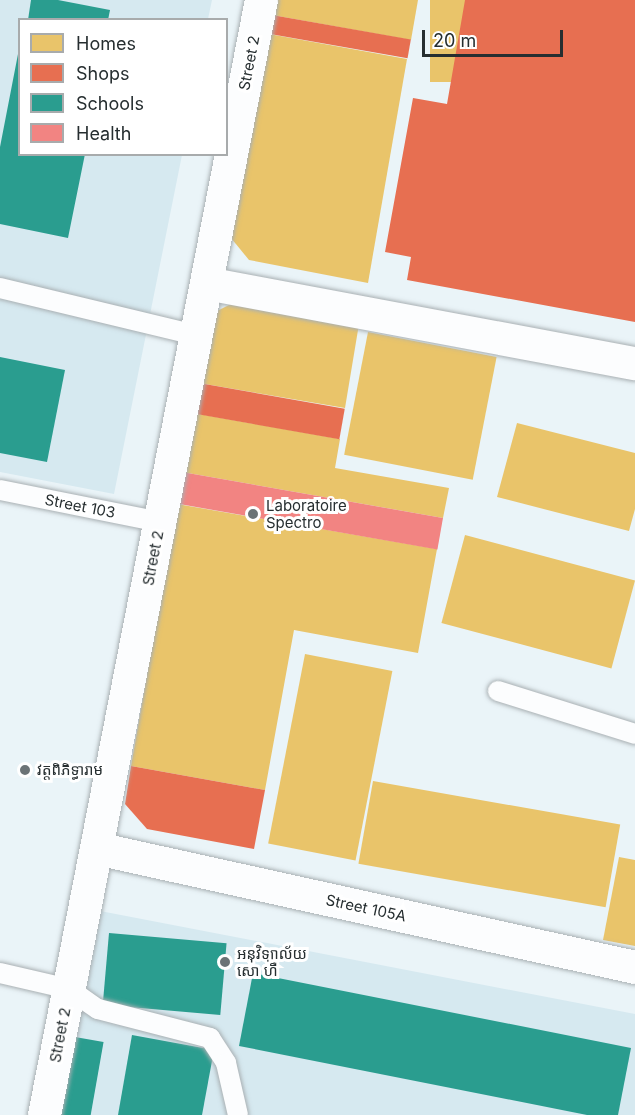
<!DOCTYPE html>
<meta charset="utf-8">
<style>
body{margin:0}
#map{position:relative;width:635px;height:1115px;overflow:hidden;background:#eaf4f8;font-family:Inter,"Noto Sans Khmer",sans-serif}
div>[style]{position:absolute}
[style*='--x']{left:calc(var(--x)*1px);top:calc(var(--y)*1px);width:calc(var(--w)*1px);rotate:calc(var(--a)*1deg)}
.built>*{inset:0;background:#d6e9f0}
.homes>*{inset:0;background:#e9c46a;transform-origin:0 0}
.shops>*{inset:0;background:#e76f51;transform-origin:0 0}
.schools>*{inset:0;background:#2a9d8f;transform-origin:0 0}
.health>*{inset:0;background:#f28482;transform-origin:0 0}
.roads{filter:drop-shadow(0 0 2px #a9b0b3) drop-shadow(0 0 2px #a9b0b3)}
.lane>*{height:20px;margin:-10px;padding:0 10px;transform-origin:10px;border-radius:10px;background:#fcfdfe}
.street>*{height:33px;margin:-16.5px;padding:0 16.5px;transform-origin:16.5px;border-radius:16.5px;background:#fcfdfe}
.dots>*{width:16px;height:16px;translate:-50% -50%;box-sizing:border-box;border:3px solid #fff;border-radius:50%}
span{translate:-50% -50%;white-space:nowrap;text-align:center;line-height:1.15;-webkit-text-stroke:6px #fff;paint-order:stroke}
.street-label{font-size:15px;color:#262e30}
.poi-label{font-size:15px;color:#262e30}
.left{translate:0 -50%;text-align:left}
.legend{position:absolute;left:18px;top:18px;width:210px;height:138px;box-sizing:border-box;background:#fff;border:2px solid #a8abac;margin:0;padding:8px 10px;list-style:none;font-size:18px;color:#262e30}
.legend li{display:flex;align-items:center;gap:12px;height:30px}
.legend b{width:30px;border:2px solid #a8abac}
.scale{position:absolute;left:422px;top:30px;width:141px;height:27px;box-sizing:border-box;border:3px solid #262e30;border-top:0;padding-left:8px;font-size:18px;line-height:21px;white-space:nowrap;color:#262e30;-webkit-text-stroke:4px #fff;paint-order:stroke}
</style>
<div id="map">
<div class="built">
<div style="clip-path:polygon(0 0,212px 0,208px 19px,20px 20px,20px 154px,182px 155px,114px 494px,0 472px)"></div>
<div style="clip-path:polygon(95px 910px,635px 1014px,635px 1115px,55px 1115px)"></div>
</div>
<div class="homes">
<div style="clip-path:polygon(275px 0,418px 0,411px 40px,272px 15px)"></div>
<div style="left:430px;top:0;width:35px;height:82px"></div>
<div style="clip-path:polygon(269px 34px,407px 59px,368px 283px,249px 260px,231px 238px)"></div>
<div style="clip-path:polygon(243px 298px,360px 318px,345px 408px,199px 383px,211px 314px)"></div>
<div style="left:368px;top:332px;width:131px;height:125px;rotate:11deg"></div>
<div style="clip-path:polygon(193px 413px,340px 439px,335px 468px,449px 488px,443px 518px,182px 472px)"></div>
<div style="clip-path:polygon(517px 423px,635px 453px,635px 509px,629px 531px,497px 497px)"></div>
<div style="clip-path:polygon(177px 504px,437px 549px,418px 653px,294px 630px,265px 790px,131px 766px)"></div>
<div style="left:465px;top:535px;width:176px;height:91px;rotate:15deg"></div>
<div style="left:305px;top:654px;width:89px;height:193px;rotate:11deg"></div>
<div style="left:373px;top:781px;width:251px;height:84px;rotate:10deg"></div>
<div style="clip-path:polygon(619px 857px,635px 860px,635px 946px,603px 940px)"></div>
</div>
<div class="shops">
<div style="clip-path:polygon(465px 0,635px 0,635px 322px,407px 280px,411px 257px,385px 252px,413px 98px,447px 104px)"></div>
<div style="left:272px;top:15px;width:141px;height:19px;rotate:10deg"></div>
<div style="left:199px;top:383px;width:148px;height:31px;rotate:10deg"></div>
<div style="clip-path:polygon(131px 766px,265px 790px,254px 849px,147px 829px,125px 804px)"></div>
</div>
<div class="schools">
<div style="clip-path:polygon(31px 0,58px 0,110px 10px,108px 20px,28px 20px)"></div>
<div style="clip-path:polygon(18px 54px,20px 154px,85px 154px,68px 238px,0 224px,0 147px)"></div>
<div style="clip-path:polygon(0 357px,65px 370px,47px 462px,0 453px)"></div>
<div style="left:109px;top:933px;width:118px;height:72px;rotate:5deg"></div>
<div style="clip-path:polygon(253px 973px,631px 1048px,618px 1115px,587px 1115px,239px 1046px)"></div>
<div style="clip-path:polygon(132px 1035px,214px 1050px,202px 1115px,118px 1115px)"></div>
<div style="left:75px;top:1037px;width:29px;height:79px;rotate:10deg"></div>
</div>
<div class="health">
<div style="left:182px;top:472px;width:265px;height:32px;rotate:10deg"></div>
</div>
<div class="roads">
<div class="lane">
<div style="--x:0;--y:288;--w:202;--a:13.5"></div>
<div style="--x:0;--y:490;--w:163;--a:11.3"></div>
<div style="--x:498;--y:691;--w:144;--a:17.4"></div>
<div style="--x:0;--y:973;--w:71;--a:13.1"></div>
<div style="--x:69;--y:989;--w:35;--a:35"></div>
<div style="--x:98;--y:1009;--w:116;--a:14.5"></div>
<div style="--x:210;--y:1038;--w:30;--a:57"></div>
<div style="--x:226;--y:1063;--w:53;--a:77"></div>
</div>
<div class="street">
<div style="--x:206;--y:283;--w:436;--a:10.6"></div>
<div style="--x:96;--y:848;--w:552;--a:12.45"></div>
<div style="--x:44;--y:1115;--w:1136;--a:-78.99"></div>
</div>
</div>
<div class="dots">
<div style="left:253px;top:514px;background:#6b7376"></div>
<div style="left:25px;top:770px;background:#6b7376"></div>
<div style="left:225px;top:962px;background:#6b7376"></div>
</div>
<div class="street-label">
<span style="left:249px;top:63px;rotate:-79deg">Street 2</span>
<span style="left:80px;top:506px;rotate:11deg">Street 103</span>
<span style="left:153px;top:558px;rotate:-79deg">Street 2</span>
<span style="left:366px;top:908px;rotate:12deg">Street 105A</span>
<span style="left:60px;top:1035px;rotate:-79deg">Street 2</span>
</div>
<div class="poi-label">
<span class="left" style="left:266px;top:514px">Laboratoire<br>Spectro</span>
<span class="left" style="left:37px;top:770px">វត្តពិភិទ្ធារាម</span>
<span class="left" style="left:237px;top:962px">អនុវិទ្យាល័យ<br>សោ ហឺ</span>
</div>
<ul class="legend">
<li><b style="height:16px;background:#e9c46a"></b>Homes</li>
<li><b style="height:16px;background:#e76f51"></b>Shops</li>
<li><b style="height:16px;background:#2a9d8f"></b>Schools</li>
<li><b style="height:16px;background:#f28482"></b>Health</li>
</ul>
<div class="scale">20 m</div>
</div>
